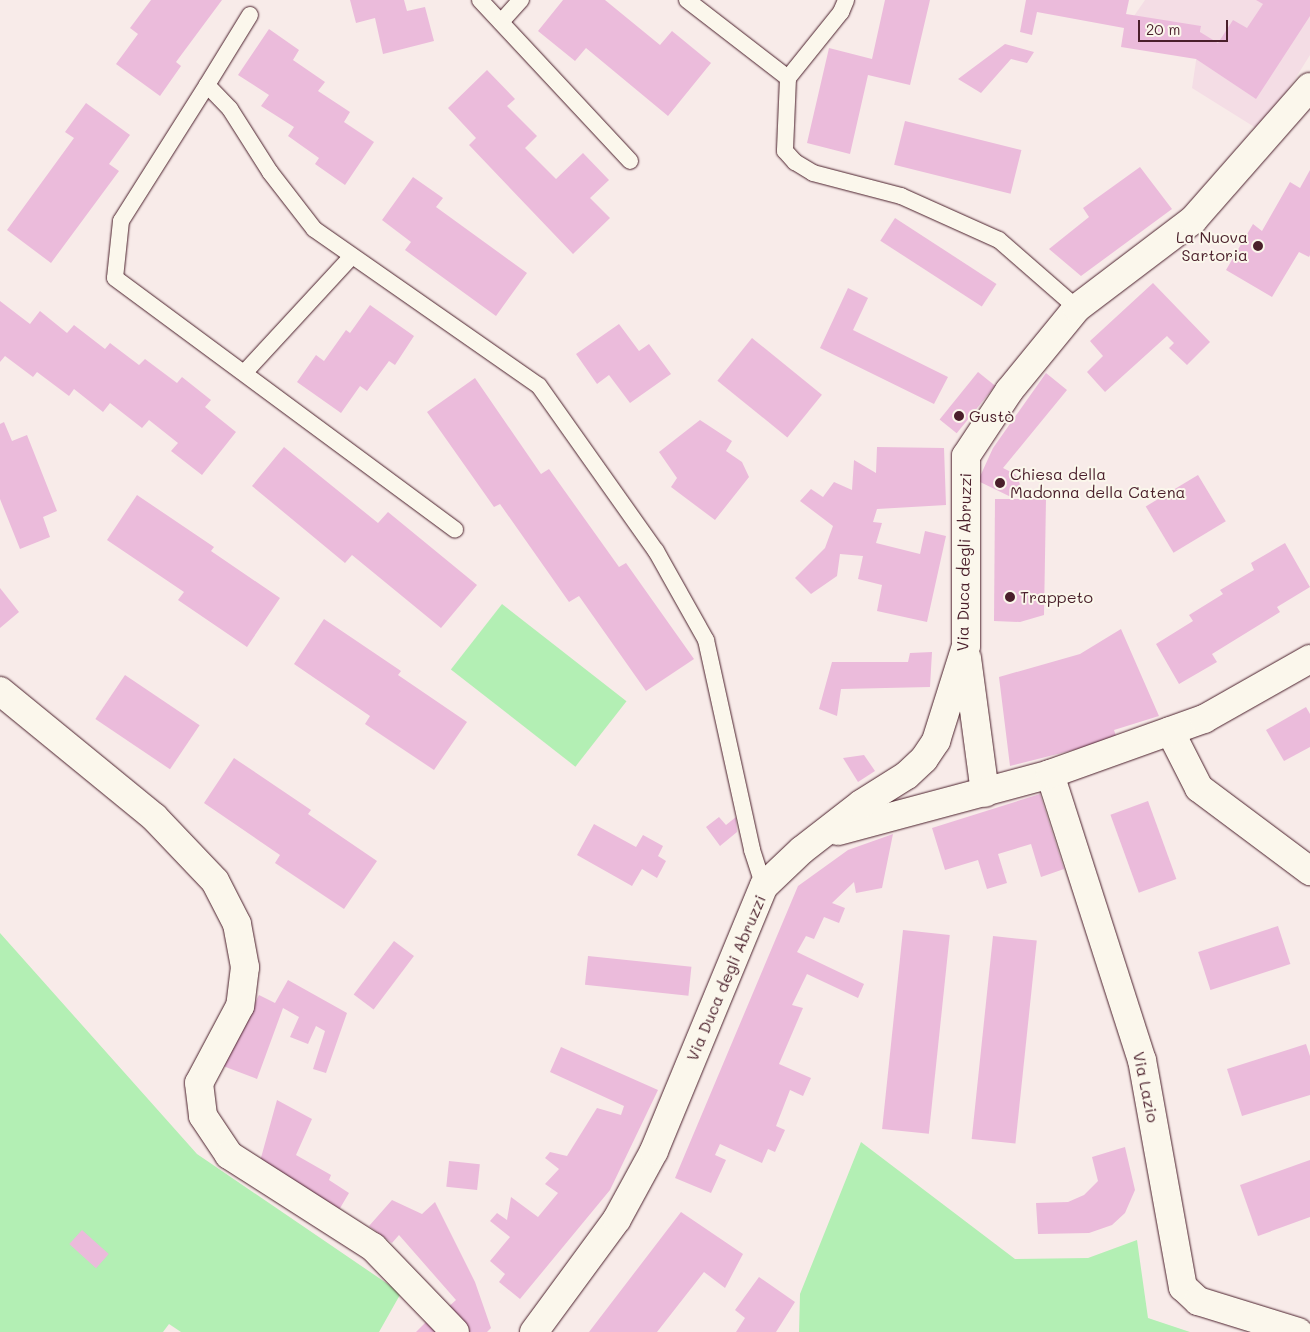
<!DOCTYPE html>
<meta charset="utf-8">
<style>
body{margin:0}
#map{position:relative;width:1310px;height:1332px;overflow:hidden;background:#f8ebe9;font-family:Mali,sans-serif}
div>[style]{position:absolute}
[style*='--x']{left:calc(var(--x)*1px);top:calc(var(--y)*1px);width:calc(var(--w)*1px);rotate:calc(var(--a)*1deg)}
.built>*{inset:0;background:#f4dde5}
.green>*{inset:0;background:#b3efb4;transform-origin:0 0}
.building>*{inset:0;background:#ebbbdb;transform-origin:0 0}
.roads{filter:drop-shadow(0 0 1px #4a1f2b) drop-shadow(0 0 1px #4a1f2b)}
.lane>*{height:16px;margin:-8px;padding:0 8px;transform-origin:8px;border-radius:8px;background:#fbf7ec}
.street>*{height:28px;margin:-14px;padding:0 14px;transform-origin:14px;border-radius:14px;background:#fbf7ec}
.secondary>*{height:28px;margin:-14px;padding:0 14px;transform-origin:14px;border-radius:14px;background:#fbf7ec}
.dots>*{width:14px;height:14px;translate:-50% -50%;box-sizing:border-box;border:2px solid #fbf7ec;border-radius:50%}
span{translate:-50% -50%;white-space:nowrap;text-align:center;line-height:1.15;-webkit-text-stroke:4px #fbf7ec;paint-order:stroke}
.poi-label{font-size:16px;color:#4a1f2b}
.right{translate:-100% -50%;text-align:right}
.left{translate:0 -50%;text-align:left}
.street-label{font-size:16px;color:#4a1f2b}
.scale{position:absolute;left:1138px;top:20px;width:90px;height:22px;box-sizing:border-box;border:2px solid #4a1f2b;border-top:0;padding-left:6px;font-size:15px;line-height:18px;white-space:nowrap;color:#4a1f2b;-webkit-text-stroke:4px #fbf7ec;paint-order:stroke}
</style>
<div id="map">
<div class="built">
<div style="clip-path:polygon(1145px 0,1310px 0,1310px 55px,1290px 87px,1256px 128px,1192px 88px,1201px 27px,1134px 16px)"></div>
</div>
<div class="green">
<div style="left:502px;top:604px;width:158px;height:83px;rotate:38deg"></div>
<div style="clip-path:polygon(0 933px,197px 1154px,401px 1293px,379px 1332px,181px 1332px,169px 1324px,163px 1332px,0 1332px)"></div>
<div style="clip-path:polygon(861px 1142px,1015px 1259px,1088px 1258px,1137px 1240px,1148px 1318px,1190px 1332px,799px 1332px,800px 1294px)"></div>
</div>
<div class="building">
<div style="clip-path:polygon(151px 0,222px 0,176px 62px,181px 66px,160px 96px,116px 64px,138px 34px,130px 28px)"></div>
<div style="clip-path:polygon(350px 0,404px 0,407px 11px,425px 7px,434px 41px,383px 54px,375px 18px,356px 23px)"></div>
<div style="clip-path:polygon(563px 0,605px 0,660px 45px,672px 31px,711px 63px,668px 116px,586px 48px,575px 61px,538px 31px)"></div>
<div style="clip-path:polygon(885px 0,930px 0,910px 85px,868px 75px,850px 154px,807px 143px,829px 48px,872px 59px)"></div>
<div style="clip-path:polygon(1026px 0,1129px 0,1126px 14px,1201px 26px,1200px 32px,1218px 43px,1233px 20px,1247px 28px,1263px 4px,1256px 0,1310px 0,1310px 16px,1256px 99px,1196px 59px,1121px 47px,1124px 28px,1037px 12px,1032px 35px,1020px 32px)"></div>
<div style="clip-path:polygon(269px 29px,299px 50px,293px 60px,325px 82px,318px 91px,350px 112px,344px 122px,374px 142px,345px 185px,315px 164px,319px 158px,288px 136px,294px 127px,261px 106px,269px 95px,238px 75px)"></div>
<div style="clip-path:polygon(1005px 44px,1034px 52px,1027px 63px,1011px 59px,981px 93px,958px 79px)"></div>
<div style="clip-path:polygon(487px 70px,515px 99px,507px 106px,537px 136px,525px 148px,556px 179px,583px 153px,609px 180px,590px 198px,610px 218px,573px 254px,469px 145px,476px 138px,448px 108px)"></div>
<div style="clip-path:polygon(86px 103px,130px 135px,109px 164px,119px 171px,51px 263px,7px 230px,74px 138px,65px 132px)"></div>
<div style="left:905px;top:121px;width:120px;height:45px;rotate:14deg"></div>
<div style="clip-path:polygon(1140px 167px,1172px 209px,1081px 276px,1049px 249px,1089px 217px,1083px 208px)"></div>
<div style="clip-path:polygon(1310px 170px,1310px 255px,1309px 257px,1299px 252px,1272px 297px,1226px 270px,1253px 224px,1262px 231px,1290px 182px,1300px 188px)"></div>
<div style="clip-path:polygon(413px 177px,443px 198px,436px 207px,527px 273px,496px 316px,405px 250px,411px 242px,382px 220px)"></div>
<div style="left:895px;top:218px;width:121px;height:27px;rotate:33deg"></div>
<div style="clip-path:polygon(1153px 283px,1210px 342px,1187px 365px,1169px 348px,1174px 343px,1167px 336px,1105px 392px,1087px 372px,1103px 356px,1090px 341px)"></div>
<div style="clip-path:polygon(848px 288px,868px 298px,853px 330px,948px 377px,934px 404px,820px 348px)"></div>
<div style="clip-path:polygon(0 301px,30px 324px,40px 311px,67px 333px,74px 325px,105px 349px,110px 343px,139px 365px,145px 359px,177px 383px,182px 377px,211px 400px,205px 407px,236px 432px,202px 475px,171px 451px,178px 443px,149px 420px,142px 428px,110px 403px,103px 412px,74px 389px,69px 396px,37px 372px,33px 377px,5px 356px,0 362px)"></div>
<div style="clip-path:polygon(370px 305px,414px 336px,395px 365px,389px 361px,367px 391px,360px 386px,341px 413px,297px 382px,316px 355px,324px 361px,346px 330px,350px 333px)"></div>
<div style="clip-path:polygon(619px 324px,639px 351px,649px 344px,671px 374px,630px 403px,609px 375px,597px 384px,576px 354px)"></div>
<div style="left:752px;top:338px;width:90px;height:55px;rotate:39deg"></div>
<div style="left:978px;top:372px;width:22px;height:61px;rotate:39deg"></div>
<div style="clip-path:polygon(1046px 373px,1067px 390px,1003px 468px,1015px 474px,1020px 484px,1011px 497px,978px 481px,993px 448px)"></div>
<div style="clip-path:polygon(475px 378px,541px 474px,549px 469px,619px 567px,626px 563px,694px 659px,646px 691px,579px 596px,569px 602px,500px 504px,494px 507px,427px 412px)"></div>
<div style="clip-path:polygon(700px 420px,732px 441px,726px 451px,742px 462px,749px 477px,715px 520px,671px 487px,677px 478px,659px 452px)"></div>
<div style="clip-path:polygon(4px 422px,12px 441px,27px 435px,57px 511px,43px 517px,50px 537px,20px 549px,0 499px,0 424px)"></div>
<div style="clip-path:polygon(284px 447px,378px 523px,388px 512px,477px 585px,441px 628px,352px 555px,345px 563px,252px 486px)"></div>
<div style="clip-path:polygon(877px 447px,944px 448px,946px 505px,877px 509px,873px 522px,882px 523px,876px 543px,920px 554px,925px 531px,946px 536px,927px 622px,877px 611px,882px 585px,858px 579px,863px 556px,840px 554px,837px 576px,811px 594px,795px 578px,825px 548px,833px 526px,800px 501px,811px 489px,823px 497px,834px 482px,852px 490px,854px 460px,876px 473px)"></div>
<div style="left:1198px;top:475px;width:54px;height:61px;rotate:59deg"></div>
<div style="clip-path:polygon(137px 495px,214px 547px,211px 551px,280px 598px,247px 647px,178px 600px,184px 592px,107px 540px)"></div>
<div style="clip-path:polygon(995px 499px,1046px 499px,1044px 615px,1020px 622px,994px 621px)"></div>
<div style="clip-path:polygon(1285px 543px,1310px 587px,1277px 607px,1280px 612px,1212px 654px,1217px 662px,1179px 684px,1156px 644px,1193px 621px,1189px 615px,1223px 594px,1220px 590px,1254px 570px,1251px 563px)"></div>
<div style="clip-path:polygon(0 588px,19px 612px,0 628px)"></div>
<div style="clip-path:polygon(324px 619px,401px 671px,398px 675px,467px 722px,434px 770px,365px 724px,370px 716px,294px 664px)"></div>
<div style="clip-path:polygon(1121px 629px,1159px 716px,1114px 730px,1117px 739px,1010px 766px,999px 677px,1080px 654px)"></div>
<div style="clip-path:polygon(932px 652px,930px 687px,841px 689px,837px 716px,819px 709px,832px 662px,908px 662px,910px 653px)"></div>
<div style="left:125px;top:675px;width:90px;height:53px;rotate:34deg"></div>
<div style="clip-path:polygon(1306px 707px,1310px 714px,1310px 747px,1284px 761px,1266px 730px)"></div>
<div style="clip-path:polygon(864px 755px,875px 771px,858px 782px,843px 758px)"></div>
<div style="clip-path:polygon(234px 758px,311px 810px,308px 814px,377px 861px,344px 909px,275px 863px,280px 855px,204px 803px)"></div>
<div style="clip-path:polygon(1040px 794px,1064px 869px,1041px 877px,1031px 844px,998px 854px,1007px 883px,987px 889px,978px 860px,945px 870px,932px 828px)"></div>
<div style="left:1148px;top:801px;width:83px;height:40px;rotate:70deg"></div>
<div style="clip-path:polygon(719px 817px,726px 825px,736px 817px,737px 832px,720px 846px,706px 827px)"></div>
<div style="clip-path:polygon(594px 824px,636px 847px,643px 835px,663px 846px,658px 856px,666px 861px,657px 878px,642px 869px,632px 886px,577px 855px)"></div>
<div style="clip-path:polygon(893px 834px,882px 888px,856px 893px,854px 882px,832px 903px,845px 908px,839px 923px,824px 917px,814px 939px,806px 936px,797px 952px,864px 984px,858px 998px,807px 974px,792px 1005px,803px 1008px,779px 1064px,811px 1078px,803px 1096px,790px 1090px,776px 1126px,785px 1130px,775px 1152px,768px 1149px,762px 1163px,720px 1144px,715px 1155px,726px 1160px,711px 1193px,675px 1178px,798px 886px,848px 850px)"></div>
<div style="left:1278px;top:926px;width:40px;height:84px;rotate:72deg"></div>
<div style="left:903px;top:930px;width:47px;height:200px;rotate:6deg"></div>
<div style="left:993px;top:936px;width:44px;height:204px;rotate:6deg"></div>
<div style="left:394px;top:941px;width:25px;height:67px;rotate:37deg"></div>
<div style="left:588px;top:956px;width:104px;height:29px;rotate:6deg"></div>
<div style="clip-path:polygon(288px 980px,347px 1013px,326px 1073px,313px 1069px,325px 1031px,316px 1026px,308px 1044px,290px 1037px,299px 1017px,283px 1008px,257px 1079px,223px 1066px,259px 995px,275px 1003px)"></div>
<div style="clip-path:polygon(1306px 1044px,1310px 1056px,1310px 1095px,1242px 1116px,1227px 1069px)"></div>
<div style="clip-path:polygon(561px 1047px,658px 1090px,610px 1190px,520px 1299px,499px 1282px,505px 1274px,490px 1261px,510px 1237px,490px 1221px,497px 1213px,507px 1220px,511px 1197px,538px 1217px,558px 1193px,545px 1184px,559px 1169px,545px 1158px,550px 1152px,567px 1156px,597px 1108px,621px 1115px,624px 1106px,550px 1072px)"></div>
<div style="clip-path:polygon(277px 1100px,312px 1119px,296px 1155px,331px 1175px,329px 1180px,349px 1193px,336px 1215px,259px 1165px)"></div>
<div style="clip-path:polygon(1125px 1147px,1135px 1190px,1125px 1213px,1112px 1225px,1089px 1233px,1038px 1234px,1036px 1203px,1068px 1202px,1084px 1195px,1098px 1181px,1092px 1157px)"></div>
<div style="clip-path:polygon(1310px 1160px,1310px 1217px,1258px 1236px,1240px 1185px)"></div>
<div style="left:449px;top:1161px;width:31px;height:26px;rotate:6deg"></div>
<div style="clip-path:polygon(392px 1200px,422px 1214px,435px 1202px,475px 1282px,491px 1328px,487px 1332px,465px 1332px,445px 1310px,456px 1300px,399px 1235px,392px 1243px,369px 1226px)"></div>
<div style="clip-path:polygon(681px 1212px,743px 1254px,725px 1288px,704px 1272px,657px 1332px,589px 1332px)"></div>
<div style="left:82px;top:1230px;width:36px;height:19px;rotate:42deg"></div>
<div style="clip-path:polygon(759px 1277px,795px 1302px,776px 1332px,736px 1332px,745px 1318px,735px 1310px)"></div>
<div style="clip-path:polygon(426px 1322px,437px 1332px,416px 1332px)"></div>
</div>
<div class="roads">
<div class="lane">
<div style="--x:480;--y:0;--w:220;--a:47"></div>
<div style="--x:687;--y:0;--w:128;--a:37.7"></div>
<div style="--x:788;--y:78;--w:73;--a:92.4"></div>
<div style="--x:785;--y:151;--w:15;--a:48"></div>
<div style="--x:795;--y:162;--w:21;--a:31"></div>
<div style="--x:813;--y:173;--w:91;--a:14.6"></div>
<div style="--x:901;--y:196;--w:107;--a:24.2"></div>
<div style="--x:999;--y:240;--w:103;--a:41.1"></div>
<div style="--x:250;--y:15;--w:82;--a:121.6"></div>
<div style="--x:207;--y:85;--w:33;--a:46"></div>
<div style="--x:230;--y:109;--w:75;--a:57.6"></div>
<div style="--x:270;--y:172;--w:72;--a:52.3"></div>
<div style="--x:314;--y:229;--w:274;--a:34.9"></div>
<div style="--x:539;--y:386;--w:202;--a:54.7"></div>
<div style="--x:656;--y:551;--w:102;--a:60.7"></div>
<div style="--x:706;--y:640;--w:215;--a:77.6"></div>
<div style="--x:752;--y:850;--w:38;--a:72"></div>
<div style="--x:501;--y:22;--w:30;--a:-48"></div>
<div style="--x:788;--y:78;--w:85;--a:-51.2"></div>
<div style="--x:841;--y:12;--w:13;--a:-67"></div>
<div style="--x:207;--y:85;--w:161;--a:122.3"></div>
<div style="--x:121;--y:221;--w:57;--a:96"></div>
<div style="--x:115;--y:278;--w:423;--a:36.5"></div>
<div style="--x:245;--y:372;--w:156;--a:-47.3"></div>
</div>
<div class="street">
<div style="--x:0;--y:691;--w:199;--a:39.3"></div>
<div style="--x:154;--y:817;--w:88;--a:46.4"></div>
<div style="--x:215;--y:881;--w:48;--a:62.9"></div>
<div style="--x:237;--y:924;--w:44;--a:79.5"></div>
<div style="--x:245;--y:967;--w:39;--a:97"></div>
<div style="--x:240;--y:1006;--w:87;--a:118"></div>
<div style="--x:199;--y:1083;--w:33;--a:83"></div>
<div style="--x:203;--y:1116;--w:47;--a:56.3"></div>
<div style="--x:229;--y:1155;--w:171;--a:32.6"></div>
<div style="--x:373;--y:1247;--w:118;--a:46"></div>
<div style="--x:1170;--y:731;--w:64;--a:63"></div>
<div style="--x:1199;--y:788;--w:139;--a:36.8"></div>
<div style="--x:1050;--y:774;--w:300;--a:72.2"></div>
<div style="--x:1142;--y:1060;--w:231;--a:79.8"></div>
<div style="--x:1183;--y:1287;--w:21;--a:43"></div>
<div style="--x:1198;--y:1301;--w:105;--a:17.2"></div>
</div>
<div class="secondary">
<div style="--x:967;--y:658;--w:136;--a:82.4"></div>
<div style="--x:838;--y:831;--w:220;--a:-15"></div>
<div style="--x:1050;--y:774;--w:164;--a:-19.7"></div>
<div style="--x:1204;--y:719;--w:122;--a:-29.5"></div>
<div style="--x:534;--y:1332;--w:140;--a:-53.7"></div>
<div style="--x:617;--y:1219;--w:77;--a:-61.4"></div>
<div style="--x:654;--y:1151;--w:287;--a:-67.5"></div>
<div style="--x:764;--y:886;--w:52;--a:-43.5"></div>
<div style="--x:802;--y:850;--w:75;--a:-37.9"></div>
<div style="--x:861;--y:804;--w:54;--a:-32.2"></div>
<div style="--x:907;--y:775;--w:23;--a:-43"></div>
<div style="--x:924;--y:759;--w:22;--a:-56"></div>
<div style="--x:936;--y:741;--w:100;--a:-72.5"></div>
<div style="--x:966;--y:646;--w:190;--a:-90"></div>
<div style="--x:966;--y:456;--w:78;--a:-56.5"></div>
<div style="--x:1009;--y:391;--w:107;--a:-50.7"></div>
<div style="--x:1077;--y:308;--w:146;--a:-37.2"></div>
<div style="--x:1193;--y:220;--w:177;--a:-48.7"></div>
</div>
</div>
<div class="dots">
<div style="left:1258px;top:246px;background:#4a1f2b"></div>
<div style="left:959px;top:416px;background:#4a1f2b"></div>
<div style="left:1000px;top:483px;background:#4a1f2b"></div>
<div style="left:1010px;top:597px;background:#4a1f2b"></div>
</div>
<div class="poi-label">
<span class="right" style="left:1248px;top:246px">La Nuova<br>Sartoria</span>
<span class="left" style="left:969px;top:416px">Gustò</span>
<span class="left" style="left:1010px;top:483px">Chiesa della<br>Madonna della Catena</span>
<span class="left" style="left:1020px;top:597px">Trappeto</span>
</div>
<div class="street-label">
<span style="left:964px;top:562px;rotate:-89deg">Via Duca degli Abruzzi</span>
<span style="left:726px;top:978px;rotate:-67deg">Via Duca degli Abruzzi</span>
<span style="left:1146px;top:1087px;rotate:78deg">Via Lazio</span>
</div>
<div class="scale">20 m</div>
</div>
